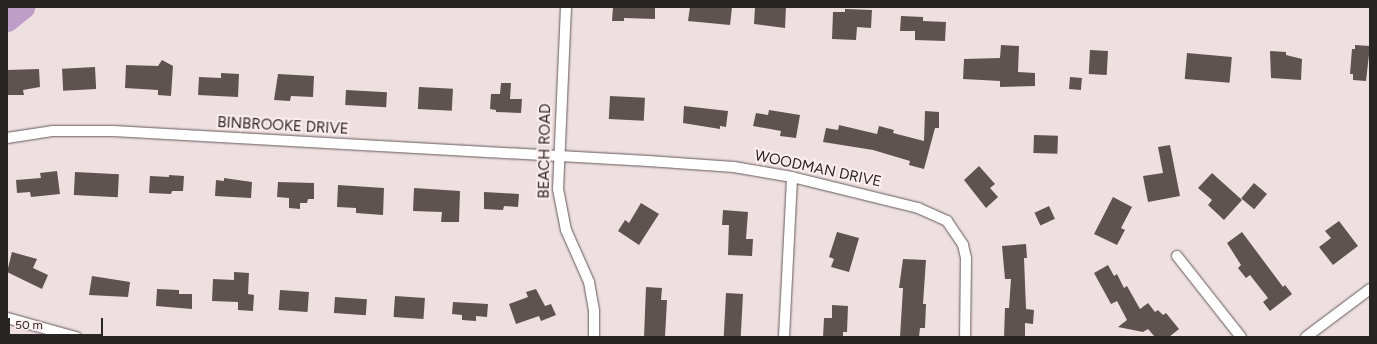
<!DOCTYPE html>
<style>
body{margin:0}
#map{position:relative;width:1377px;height:344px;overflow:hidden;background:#eee0e0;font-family:Figtree,sans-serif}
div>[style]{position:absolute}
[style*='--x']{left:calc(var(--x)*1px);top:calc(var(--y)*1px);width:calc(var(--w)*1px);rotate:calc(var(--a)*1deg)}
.river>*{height:23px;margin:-11.5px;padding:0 11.5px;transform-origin:11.5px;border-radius:11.5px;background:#be9ec7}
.building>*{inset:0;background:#5e534f;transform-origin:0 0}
.roads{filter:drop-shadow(0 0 1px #655859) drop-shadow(0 0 1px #655859)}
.street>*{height:10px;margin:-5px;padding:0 5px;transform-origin:5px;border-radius:5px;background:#fff}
span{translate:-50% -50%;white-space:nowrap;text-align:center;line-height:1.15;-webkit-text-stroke:4px #fcedee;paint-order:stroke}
.street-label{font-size:15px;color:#2a2525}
.frame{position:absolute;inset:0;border:8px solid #2a2525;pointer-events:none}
.scale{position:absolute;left:8px;top:318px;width:95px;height:18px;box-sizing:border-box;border:2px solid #2a2525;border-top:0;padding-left:5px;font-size:12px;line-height:14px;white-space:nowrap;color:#2a2525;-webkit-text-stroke:3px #fcedee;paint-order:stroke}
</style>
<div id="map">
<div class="river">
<div style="--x:7;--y:20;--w:21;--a:-39"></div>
</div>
<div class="building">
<div style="clip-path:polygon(613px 7px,655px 7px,655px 19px,624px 18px,624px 21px,612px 21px)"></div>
<div style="clip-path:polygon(690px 7px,732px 7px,730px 25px,688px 21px)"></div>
<div style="clip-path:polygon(755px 7px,786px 7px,785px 28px,754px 24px)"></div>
<div style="clip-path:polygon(845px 9px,872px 10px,871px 28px,857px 27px,856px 40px,832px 39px,833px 12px,845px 12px)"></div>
<div style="clip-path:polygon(901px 16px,923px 17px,923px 21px,946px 22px,945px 41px,915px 40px,915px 31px,900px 31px)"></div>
<div style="clip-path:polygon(1001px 45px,1019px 46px,1018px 72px,1035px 73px,1035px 86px,1000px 87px,1000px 81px,963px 79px,964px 59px,1000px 58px)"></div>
<div style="clip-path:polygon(1355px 45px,1370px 46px,1366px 81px,1353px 80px,1353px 74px,1350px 74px,1352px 49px,1355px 49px)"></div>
<div style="left:1090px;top:50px;width:18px;height:24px;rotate:3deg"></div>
<div style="clip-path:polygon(1270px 51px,1286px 52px,1286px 55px,1302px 59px,1301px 80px,1271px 78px)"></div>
<div style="left:1187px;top:53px;width:45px;height:26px;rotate:5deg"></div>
<div style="clip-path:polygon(162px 60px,173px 66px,171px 96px,158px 95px,158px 90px,125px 88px,126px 65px,158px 66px)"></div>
<div style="left:95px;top:67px;width:22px;height:33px;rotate:87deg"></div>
<div style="clip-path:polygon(39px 69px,40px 87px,23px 90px,24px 95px,7px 95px,7px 70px)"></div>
<div style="clip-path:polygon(221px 73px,239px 74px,238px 97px,198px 95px,199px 77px,221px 78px)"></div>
<div style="clip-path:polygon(278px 74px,314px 76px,313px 97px,291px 96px,290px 101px,274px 100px)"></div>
<div style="left:1070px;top:77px;width:12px;height:12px;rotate:5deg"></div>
<div style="clip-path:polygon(501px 83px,511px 83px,510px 99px,522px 99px,521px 113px,496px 112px,496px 110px,490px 109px,491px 94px,500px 94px)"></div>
<div style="left:419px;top:87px;width:34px;height:22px;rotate:3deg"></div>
<div style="left:346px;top:90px;width:41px;height:15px;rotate:3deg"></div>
<div style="left:610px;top:96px;width:35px;height:23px;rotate:3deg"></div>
<div style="clip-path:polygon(684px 106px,728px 111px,726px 127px,720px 126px,720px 129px,683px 123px)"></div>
<div style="clip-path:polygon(769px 110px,800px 115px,796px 138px,780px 136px,781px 131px,753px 126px,756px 113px,768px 115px)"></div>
<div style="clip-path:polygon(925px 111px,939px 112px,939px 128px,935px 128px,924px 169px,909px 165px,910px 161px,873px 150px,823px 142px,826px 128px,838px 130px,839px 125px,877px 134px,879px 126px,894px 130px,893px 133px,924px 141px)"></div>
<div style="left:1034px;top:135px;width:24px;height:18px;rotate:2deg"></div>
<div style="clip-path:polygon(1170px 145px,1180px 196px,1148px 202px,1143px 176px,1163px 173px,1158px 147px)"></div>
<div style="clip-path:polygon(979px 166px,995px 184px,990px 188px,998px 197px,986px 208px,964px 180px)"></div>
<div style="clip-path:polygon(57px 171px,60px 194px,31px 197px,30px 192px,17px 193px,16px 180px,41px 178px,40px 173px)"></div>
<div style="left:75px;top:172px;width:44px;height:23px;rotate:3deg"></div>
<div style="clip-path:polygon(1212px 173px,1242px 200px,1224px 220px,1208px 205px,1212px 200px,1198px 188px)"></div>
<div style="clip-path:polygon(169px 175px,184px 176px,183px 191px,172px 191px,171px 194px,149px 193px,150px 176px,169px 177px)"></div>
<div style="clip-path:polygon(224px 178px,252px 182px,251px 198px,215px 196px,216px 180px,224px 181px)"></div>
<div style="clip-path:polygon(278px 182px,314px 183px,314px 199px,308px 199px,307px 203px,300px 203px,300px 209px,289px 208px,289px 198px,277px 197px)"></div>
<div style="left:1254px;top:183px;width:17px;height:20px;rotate:40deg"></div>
<div style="clip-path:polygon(338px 185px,384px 188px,383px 215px,356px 213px,356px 208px,337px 207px)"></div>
<div style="clip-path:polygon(414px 188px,460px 191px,459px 222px,441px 222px,442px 212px,413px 211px)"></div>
<div style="clip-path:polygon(484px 192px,519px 194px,518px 207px,504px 206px,503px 210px,484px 209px)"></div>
<div style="clip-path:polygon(1113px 197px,1132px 207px,1121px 228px,1125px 230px,1117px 245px,1094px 234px)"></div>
<div style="clip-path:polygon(641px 203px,659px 214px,639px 245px,618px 231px,625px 220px,629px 223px)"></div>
<div style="left:1049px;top:206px;width:14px;height:16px;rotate:65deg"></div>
<div style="clip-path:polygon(723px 210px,748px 212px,746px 239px,753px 239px,752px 256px,728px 255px,729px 225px,722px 225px)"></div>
<div style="clip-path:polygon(1339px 221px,1358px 246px,1333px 265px,1319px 247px,1331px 238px,1325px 231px)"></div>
<div style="clip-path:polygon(837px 232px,859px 238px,849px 272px,831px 267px,834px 259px,829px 257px)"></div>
<div style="clip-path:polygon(1242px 232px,1283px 287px,1285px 285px,1292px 294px,1270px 311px,1263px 302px,1268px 298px,1250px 275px,1246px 278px,1238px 268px,1241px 265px,1227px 243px)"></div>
<div style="clip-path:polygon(1026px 244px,1027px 258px,1024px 258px,1026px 309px,1034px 310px,1033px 324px,1025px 323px,1025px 337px,1004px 337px,1005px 308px,1009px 308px,1011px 279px,1005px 279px,1002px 246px)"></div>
<div style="clip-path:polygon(12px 252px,37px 259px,33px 268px,48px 275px,42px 289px,7px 272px)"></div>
<div style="clip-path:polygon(903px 259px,926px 260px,923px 304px,926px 304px,925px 328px,920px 328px,919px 337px,900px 337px,903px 288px,899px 288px)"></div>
<div style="clip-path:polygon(1108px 265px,1114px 276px,1117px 274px,1124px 288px,1127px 286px,1140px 309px,1148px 303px,1155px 312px,1158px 310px,1163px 315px,1166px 313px,1179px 329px,1169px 337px,1155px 337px,1148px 329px,1143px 332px,1118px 327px,1127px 320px,1117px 301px,1111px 304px,1094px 273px)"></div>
<div style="clip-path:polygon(234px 272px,249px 273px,248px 294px,254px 295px,253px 311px,238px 310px,238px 302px,212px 301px,213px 279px,234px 280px)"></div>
<div style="clip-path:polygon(92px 276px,130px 282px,128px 297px,89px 295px)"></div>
<div style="clip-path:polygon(646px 287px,662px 288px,661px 300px,667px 300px,665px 337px,644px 337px)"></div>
<div style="clip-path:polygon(157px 289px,179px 290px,179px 294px,192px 294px,192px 309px,156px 306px)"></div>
<div style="clip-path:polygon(536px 289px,545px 306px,551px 304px,556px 315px,541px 321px,539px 316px,516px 324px,509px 304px,528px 297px,526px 292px)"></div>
<div style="left:280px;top:290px;width:29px;height:20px;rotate:4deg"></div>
<div style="left:726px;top:293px;width:17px;height:44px;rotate:3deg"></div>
<div style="left:395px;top:296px;width:30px;height:21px;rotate:4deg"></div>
<div style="left:335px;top:297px;width:32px;height:16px;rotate:4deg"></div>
<div style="clip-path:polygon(453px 302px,488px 304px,487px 317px,476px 316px,476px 321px,462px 320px,462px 315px,452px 314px)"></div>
<div style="clip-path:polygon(832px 305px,848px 306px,847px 332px,843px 332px,843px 337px,823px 337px,824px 318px,832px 318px)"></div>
</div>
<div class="roads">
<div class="street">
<div style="--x:566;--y:7;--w:182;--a:92.5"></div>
<div style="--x:558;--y:189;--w:42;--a:79"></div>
<div style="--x:566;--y:230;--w:57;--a:66.1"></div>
<div style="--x:589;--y:282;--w:28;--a:80"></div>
<div style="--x:594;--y:310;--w:27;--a:90"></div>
<div style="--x:7;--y:138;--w:47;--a:-8.7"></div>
<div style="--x:53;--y:131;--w:60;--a:0"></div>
<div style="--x:113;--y:131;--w:536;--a:3.21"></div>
<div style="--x:648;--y:161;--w:86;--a:4"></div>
<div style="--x:734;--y:167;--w:59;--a:9.8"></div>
<div style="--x:792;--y:177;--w:130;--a:13.8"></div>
<div style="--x:918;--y:208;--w:32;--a:24"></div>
<div style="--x:947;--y:221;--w:29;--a:56"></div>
<div style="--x:963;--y:245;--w:13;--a:77"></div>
<div style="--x:966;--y:258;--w:79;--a:90.7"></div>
<div style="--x:1177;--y:256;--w:103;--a:51.7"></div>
<div style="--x:7;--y:318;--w:72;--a:15.4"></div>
<div style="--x:784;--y:337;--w:160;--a:-87.1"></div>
<div style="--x:1306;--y:337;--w:80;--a:-36.9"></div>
</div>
</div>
<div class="street-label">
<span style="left:283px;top:126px;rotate:3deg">BINBROOKE DRIVE</span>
<span style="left:545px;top:151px;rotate:-89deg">BEACH ROAD</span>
<span style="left:818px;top:169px;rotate:12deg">WOODMAN DRIVE</span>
</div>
<div class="frame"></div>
<div class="scale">50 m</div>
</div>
